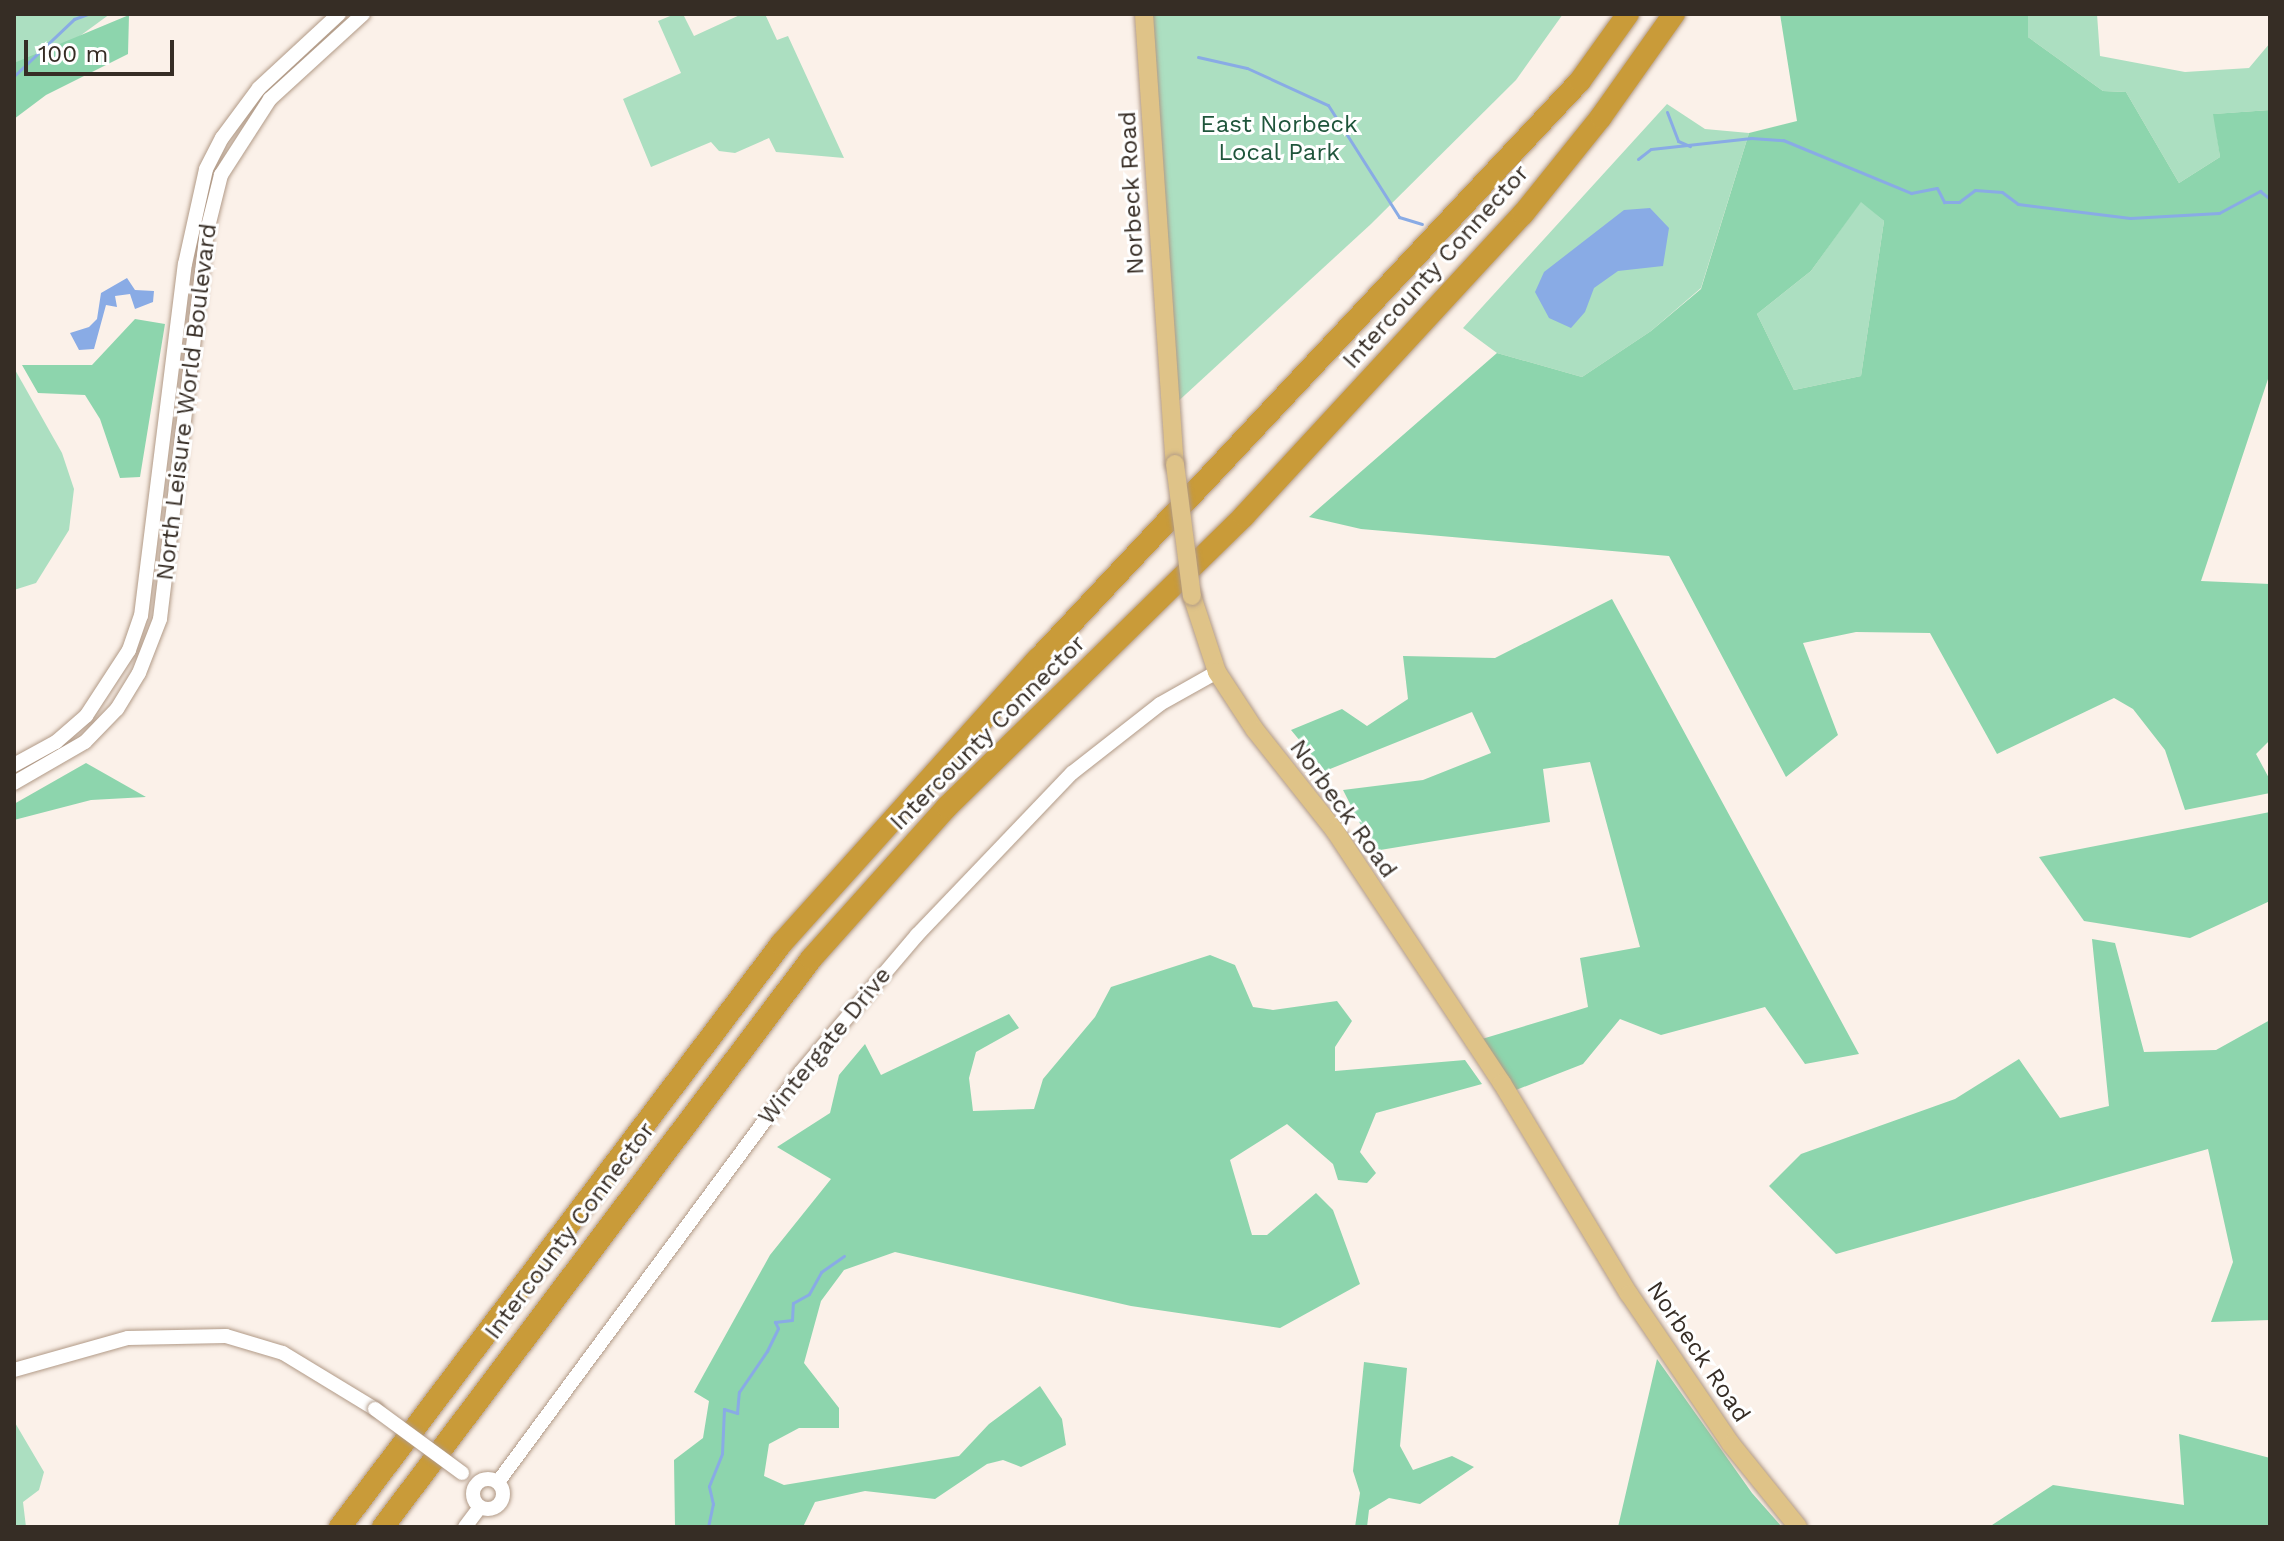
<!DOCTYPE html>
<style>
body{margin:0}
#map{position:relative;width:2284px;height:1541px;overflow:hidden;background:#fbf1e9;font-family:"Work Sans",sans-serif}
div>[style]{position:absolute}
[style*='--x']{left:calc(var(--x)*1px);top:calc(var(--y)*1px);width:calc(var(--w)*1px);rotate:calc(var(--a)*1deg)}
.green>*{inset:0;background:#acdfc1}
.forest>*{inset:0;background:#8dd5ad}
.water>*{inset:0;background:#89abe5}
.stream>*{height:3px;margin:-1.5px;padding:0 1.5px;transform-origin:1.5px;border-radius:1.5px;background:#89abe5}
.roads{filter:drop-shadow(0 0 2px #b19a87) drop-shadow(0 0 2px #b19a87)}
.minor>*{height:14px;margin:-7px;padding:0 7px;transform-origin:7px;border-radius:7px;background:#fff}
.minor>.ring{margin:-7px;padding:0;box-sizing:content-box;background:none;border:14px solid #fff;border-radius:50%}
.major>*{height:18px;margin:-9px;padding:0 9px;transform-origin:9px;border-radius:9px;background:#dfc388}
.highway>*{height:22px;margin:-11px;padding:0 11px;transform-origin:11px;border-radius:11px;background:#c99b39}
.bridges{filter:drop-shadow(0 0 2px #b19a87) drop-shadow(0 0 2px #b19a87)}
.minor-bridge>*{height:14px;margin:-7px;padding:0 7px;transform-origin:7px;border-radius:7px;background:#fff}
.major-bridge>*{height:18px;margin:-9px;padding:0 9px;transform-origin:9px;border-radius:9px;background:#dfc388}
span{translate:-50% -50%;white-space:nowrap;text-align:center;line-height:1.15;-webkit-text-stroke:6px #fff;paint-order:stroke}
.park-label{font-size:24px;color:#1f553b}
.street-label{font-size:24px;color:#362d25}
.frame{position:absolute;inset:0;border:16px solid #362d25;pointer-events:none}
.scale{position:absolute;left:24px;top:40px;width:150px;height:36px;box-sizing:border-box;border:4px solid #362d25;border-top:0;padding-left:10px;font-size:24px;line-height:28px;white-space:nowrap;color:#362d25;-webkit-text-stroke:6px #fff;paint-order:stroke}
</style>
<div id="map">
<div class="green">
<div style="clip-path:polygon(14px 14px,110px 14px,14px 84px)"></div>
<div style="clip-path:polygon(675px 14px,683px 14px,694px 36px,742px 14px,765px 14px,777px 40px,788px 36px,844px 158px,776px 152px,769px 138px,735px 153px,719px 151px,711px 142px,651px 167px,623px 99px,681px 73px,658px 21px)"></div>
<div style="clip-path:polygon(1143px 14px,1563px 14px,1516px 80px,1371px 224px,1173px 406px)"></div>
<div style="clip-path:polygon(2028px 14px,2097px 14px,2100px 56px,2185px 72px,2249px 68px,2270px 43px,2270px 110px,2214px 114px,2220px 157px,2179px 183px,2126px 92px,2103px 91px,2028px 37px)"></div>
<div style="clip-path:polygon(1667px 104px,1705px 129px,1749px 133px,1701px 288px,1651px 331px,1582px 377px,1497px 353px,1463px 328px)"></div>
<div style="clip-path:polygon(1861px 201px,1884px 221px,1861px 376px,1794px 390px,1757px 314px,1811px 271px)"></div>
<div style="clip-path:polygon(14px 368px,62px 453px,74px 489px,69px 530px,36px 583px,14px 590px)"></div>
<div style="clip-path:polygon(14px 1421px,44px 1472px,39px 1490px,23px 1502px,26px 1527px,14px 1527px)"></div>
</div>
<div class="forest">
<div style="clip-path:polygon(evenodd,1780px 14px,2028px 14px,2028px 37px,2103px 91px,2126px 92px,2179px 183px,2220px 157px,2213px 114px,2270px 110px,2270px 373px,2201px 581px,2270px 584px,2270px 740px,2256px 754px,2270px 780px,2270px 793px,2185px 810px,2165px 750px,2133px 709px,2114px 698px,1997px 754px,1930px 633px,1856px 632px,1803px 643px,1838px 735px,1786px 777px,1669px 556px,1361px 529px,1309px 517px,1497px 353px,1582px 377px,1651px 331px,1701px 289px,1749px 133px,1797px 121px,1780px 14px,1861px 202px,1884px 221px,1861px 376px,1794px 390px,1757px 314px,1811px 271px,1861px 202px)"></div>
<div style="clip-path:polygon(129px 15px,128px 54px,46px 95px,14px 119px,14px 63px)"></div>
<div style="clip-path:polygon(135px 319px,165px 324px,140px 477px,120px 478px,100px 419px,85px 395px,38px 393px,22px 365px,92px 365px)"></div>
<div style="clip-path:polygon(1612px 599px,1859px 1054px,1805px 1064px,1765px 1007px,1661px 1035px,1620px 1019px,1583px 1064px,1516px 1090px,1482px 1039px,1588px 1007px,1580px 958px,1640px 947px,1590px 762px,1543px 769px,1550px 822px,1374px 851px,1343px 790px,1423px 780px,1491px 753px,1472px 712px,1325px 771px,1291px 730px,1342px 709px,1367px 726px,1408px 699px,1403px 656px,1495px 658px)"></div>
<div style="clip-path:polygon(86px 763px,146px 797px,91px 800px,14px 820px,14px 804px)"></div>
<div style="clip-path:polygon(2270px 812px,2270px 901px,2190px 938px,2084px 921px,2039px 857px)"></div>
<div style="clip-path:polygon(2092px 939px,2115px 943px,2144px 1052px,2216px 1050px,2270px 1020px,2270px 1320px,2211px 1322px,2233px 1262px,2208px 1149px,1836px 1254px,1769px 1186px,1801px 1154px,1955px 1099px,2019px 1059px,2060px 1118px,2109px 1106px)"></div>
<div style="clip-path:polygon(1210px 955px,1235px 965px,1253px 1007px,1273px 1010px,1337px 1001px,1352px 1021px,1335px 1047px,1335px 1071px,1465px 1060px,1482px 1084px,1376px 1113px,1360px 1152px,1376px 1173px,1367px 1183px,1338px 1180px,1333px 1164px,1287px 1124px,1230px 1160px,1252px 1235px,1267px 1235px,1316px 1193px,1333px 1210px,1360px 1284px,1280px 1328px,1131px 1306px,895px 1252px,844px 1270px,821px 1301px,804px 1363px,839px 1408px,839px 1428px,799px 1428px,769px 1444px,764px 1476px,784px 1485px,959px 1456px,989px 1424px,1040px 1386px,1062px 1419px,1066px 1445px,1021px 1467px,1003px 1460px,987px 1464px,935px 1499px,865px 1491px,815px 1502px,803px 1527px,675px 1527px,674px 1460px,703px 1438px,709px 1401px,694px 1392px,770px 1255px,831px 1179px,777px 1147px,830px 1113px,839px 1075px,865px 1044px,881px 1075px,1009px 1014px,1019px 1028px,976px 1052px,969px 1078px,973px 1111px,1034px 1109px,1043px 1079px,1095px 1017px,1111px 987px)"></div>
<div style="clip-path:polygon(1657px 1359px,1752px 1493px,1782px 1527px,1618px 1527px)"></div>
<div style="clip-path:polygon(1364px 1362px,1407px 1368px,1400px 1446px,1413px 1470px,1452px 1456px,1474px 1467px,1420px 1504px,1389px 1498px,1369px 1510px,1367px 1527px,1355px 1527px,1360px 1493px,1353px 1471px)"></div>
<div style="clip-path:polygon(2179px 1434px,2270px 1458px,2270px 1527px,1989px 1527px,2053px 1485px,2184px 1505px)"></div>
</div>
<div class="water">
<div style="clip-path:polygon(1650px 208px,1669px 228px,1663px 266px,1618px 271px,1594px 288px,1585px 312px,1571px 328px,1549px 318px,1535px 292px,1544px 272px,1624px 210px)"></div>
<div style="clip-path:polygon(127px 278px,135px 290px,154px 291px,153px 302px,135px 309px,130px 294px,115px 296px,117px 307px,106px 305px,94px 349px,79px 350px,70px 333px,89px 327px,97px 319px,101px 293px)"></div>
</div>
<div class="stream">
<div style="--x:1198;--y:57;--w:50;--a:12.7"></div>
<div style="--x:1247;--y:68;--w:89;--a:24.6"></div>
<div style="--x:1328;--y:105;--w:133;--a:57.6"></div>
<div style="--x:1399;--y:217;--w:24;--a:17"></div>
<div style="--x:14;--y:76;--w:83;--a:-43.5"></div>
<div style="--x:74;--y:19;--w:15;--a:-20"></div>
<div style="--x:1667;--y:112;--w:31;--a:69"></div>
<div style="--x:1678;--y:141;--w:13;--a:23"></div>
<div style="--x:1638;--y:159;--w:16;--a:-38"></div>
<div style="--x:1651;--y:149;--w:101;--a:-6.3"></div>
<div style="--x:1751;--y:138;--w:32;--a:4"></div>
<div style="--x:1783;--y:140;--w:139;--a:22.5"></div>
<div style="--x:1911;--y:193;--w:26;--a:-11"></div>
<div style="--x:1937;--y:188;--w:16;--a:63"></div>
<div style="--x:1944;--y:202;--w:15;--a:0"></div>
<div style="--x:1959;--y:202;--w:20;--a:-37"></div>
<div style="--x:1975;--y:190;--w:27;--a:4"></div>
<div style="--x:2002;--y:192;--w:20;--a:37"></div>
<div style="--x:2018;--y:204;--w:113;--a:7.1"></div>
<div style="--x:2130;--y:218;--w:89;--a:-3.2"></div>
<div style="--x:2219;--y:213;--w:47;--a:-28.2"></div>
<div style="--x:2260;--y:191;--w:13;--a:39"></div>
<div style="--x:708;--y:1527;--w:24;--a:-78"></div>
<div style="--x:713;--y:1504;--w:18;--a:-103"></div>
<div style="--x:709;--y:1486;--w:35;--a:-68"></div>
<div style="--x:722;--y:1453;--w:44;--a:-87.4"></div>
<div style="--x:724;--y:1409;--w:14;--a:17"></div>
<div style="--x:737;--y:1413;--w:21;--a:-85"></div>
<div style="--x:739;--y:1392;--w:50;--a:-55.7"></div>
<div style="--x:767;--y:1351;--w:25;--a:-64"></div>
<div style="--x:778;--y:1328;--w:7;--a:-117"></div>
<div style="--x:775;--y:1322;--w:17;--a:-7"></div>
<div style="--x:792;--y:1320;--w:17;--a:-87"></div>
<div style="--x:793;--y:1303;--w:18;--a:-29"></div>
<div style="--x:809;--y:1294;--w:25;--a:-61"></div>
<div style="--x:821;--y:1272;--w:28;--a:-35"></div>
</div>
<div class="roads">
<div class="minor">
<div style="--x:14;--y:765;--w:48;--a:-28.7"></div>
<div style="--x:56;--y:742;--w:40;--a:-41"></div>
<div style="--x:86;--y:716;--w:79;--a:-56.9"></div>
<div style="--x:129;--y:650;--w:36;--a:-71"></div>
<div style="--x:141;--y:616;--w:355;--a:-82.9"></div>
<div style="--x:185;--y:264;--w:97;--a:-77.5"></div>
<div style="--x:206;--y:169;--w:35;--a:-63"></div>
<div style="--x:222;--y:138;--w:62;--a:-53.5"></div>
<div style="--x:259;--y:88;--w:109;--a:-42.8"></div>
<div style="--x:14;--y:783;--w:82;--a:-30"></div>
<div style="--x:85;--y:742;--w:46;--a:-45.9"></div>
<div style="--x:117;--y:709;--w:42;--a:-58.6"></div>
<div style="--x:139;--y:673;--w:58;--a:-68.7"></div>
<div style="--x:160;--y:619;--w:391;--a:-83.1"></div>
<div style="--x:207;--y:231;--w:58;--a:-76"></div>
<div style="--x:221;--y:175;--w:90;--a:-57.2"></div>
<div style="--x:270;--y:99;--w:126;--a:-42.4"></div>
<div style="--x:14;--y:1370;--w:118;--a:-15.7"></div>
<div style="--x:128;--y:1338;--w:98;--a:-1.2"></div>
<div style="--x:226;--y:1336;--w:59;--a:16.6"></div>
<div style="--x:283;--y:1353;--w:108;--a:31.3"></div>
<div class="ring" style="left:473px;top:1479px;width:16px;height:16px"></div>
<div style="--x:498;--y:1482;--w:508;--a:-53.56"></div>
<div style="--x:800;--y:1073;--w:181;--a:-49.7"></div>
<div style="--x:917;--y:935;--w:224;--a:-46.3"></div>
<div style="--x:1072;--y:773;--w:112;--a:-38.1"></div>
<div style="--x:1160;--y:704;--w:65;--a:-29.3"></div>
<div style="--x:465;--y:1527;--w:25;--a:-53"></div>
</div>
<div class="major">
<div style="--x:1144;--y:14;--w:451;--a:86.1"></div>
<div style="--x:1192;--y:596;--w:80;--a:71.8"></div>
<div style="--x:1217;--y:672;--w:69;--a:56.8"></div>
<div style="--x:1255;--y:730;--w:129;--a:51.6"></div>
<div style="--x:1335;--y:831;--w:302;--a:56.5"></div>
<div style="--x:1502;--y:1083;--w:246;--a:59"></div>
<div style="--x:1629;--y:1294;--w:181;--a:55.8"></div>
<div style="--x:1731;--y:1444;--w:107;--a:51.1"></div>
</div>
<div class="highway">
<div style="--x:340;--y:1527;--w:731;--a:-52.89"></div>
<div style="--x:781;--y:944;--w:384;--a:-48"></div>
<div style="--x:1038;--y:659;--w:792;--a:-46.84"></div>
<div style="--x:1580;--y:81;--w:82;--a:-54.4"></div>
<div style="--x:383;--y:1527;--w:711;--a:-53"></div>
<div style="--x:811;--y:959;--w:204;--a:-48.2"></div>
<div style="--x:947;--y:807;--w:416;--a:-44.4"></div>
<div style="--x:1244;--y:516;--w:411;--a:-47.3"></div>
<div style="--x:1523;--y:214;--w:124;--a:-51.2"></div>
<div style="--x:1601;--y:117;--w:126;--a:-54.7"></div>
</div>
</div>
<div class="bridges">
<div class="minor-bridge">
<div style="--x:375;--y:1409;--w:108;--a:36.3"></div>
</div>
<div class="major-bridge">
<div style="--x:1175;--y:464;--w:133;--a:82.7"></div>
</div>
</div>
<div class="park-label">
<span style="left:1279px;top:139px">East Norbeck<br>Local Park</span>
</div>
<div class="street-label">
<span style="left:1132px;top:193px;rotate:-93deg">Norbeck Road</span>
<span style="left:1436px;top:267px;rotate:-48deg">Intercounty Connector</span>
<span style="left:187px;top:402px;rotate:-83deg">North Leisure World Boulevard</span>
<span style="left:988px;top:733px;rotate:-45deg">Intercounty Connector</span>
<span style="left:1343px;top:809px;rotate:54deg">Norbeck Road</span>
<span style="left:825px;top:1046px;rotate:-51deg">Wintergate Drive</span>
<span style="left:570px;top:1231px;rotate:-53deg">Intercounty Connector</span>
<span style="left:1698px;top:1352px;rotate:56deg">Norbeck Road</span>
</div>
<div class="frame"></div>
<div class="scale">100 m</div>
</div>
